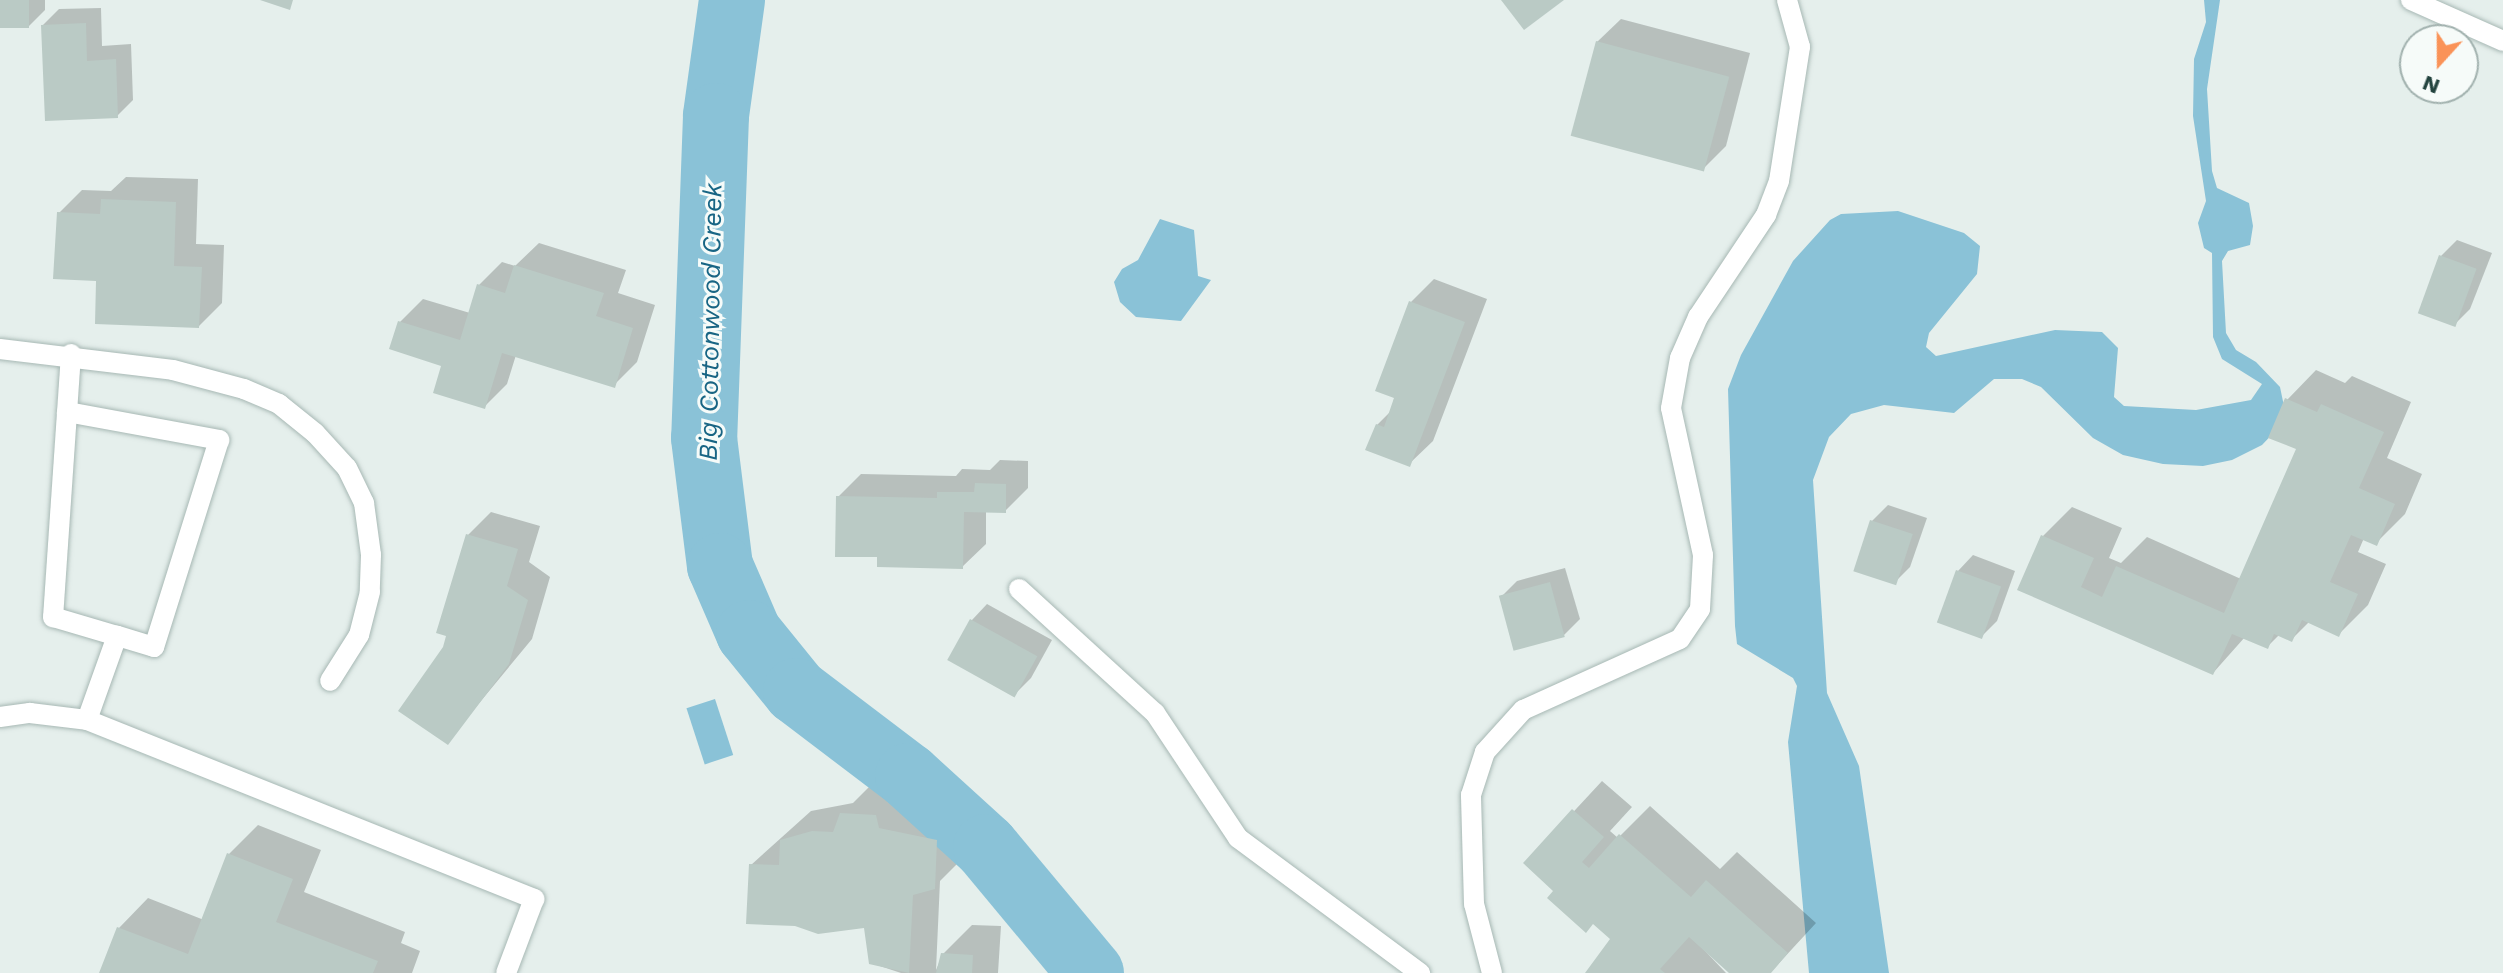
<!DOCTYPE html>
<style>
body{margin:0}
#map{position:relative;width:2503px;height:973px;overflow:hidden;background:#e5efec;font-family:"Work Sans",sans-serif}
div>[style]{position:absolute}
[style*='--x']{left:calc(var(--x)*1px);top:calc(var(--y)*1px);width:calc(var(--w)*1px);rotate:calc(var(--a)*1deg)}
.water>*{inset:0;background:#8ac2d7;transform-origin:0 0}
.shadow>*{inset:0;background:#0003}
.river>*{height:66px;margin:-33px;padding:0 33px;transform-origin:33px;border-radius:33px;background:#8ac2d7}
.building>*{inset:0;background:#bacac5;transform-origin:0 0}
.roads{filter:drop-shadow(0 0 2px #a7b8b4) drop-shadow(0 0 2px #a7b8b4)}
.service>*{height:20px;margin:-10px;padding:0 10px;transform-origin:10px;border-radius:10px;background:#fff}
span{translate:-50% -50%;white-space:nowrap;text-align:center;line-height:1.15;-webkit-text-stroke:6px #f6fbf9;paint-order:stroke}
.water-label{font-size:26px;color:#186584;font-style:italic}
.north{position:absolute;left:2399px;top:24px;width:80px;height:80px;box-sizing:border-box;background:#f6fbf9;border:2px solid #a1b1ae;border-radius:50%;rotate:201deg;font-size:22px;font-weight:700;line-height:32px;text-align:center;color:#22433e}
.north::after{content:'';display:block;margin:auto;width:28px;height:36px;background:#fa9358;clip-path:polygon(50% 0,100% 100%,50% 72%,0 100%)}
</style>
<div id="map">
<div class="water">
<div style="clip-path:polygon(2204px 0,2220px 0,2207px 89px,2212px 171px,2217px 188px,2249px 203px,2253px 226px,2250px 245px,2228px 251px,2222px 261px,2226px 333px,2236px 350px,2256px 362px,2280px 387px,2285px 411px,2281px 425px,2262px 445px,2232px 460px,2203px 466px,2163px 464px,2123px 455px,2093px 438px,2041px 387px,2022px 379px,1994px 379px,1954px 413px,1884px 405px,1851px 414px,1829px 437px,1813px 480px,1827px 693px,1859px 766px,1889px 973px,1809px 973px,1788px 742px,1797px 686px,1793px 678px,1737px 644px,1735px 626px,1728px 389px,1741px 355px,1793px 261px,1830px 220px,1841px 214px,1898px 211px,1964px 233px,1980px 246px,1977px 274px,1929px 333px,1926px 347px,1936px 356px,2055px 330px,2102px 332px,2118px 348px,2114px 397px,2124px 406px,2196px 410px,2251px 400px,2262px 384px,2222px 359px,2213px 337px,2212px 253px,2204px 248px,2198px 223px,2206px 201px,2193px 116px,2194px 59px,2206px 22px)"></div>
<div style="clip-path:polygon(1160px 219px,1194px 230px,1198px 276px,1211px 280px,1181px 321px,1136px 317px,1120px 302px,1114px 282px,1122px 269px,1138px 260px)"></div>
<div style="left:715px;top:699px;width:59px;height:30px;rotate:72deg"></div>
</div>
<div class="shadow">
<div style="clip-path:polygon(0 0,45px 0,45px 10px,29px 26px,0 26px)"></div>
<div style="clip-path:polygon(101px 8px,102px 46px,131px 44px,133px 100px,117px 116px,43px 25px,59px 9px)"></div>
<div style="clip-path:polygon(1621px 19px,1750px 53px,1726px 146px,1703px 169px,1597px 42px)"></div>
<div style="clip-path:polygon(126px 177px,198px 179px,196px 244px,224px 245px,222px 303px,199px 326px,98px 279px,59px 213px,82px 190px,111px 191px)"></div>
<div style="clip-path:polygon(2457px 240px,2492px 253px,2470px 309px,2454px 325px,2441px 256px)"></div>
<div style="clip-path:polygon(539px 243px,626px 270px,618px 293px,655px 305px,637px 362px,614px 385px,516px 355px,507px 384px,484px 407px,400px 322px,423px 299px,470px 313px,479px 285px,502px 262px,515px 266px)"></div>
<div style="clip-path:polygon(1434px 279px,1487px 299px,1433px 441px,1409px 464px,1377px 425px,1392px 410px,1411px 302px)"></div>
<div style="clip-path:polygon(2316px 370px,2345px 383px,2352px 376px,2411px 402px,2387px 458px,2422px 474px,2405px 514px,2376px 543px,2364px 538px,2358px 552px,2386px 564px,2368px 605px,2339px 634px,2309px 622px,2292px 639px,2280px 634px,2267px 647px,2245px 637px,2213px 673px,2020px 589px,2043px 536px,2072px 507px,2122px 528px,2109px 558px,2121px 563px,2147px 537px,2241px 579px,2298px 448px,2287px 400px)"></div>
<div style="clip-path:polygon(1000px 460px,1028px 461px,1028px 488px,1005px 511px,986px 511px,986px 544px,962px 567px,879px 555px,838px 497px,861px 474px,956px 476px,962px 469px,990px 470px)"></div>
<div style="clip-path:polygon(1888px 505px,1927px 518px,1910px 567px,1894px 583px,1855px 570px,1872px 521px)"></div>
<div style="clip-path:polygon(491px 512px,540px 526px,529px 562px,550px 577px,532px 639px,447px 742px,445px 648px,468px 535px)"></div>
<div style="clip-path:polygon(1973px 555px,2015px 571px,1997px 621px,1981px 637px,1958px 571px)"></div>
<div style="clip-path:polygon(1565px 568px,1580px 619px,1564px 635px,1501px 597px,1517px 581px)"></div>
<div style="clip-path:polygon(987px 604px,1052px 640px,1031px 678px,1015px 694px,951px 659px,972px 620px)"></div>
<div style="clip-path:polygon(1602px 781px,1632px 807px,1610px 831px,1618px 838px,1650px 806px,1720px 869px,1737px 852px,1816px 923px,1770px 973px,1733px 973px,1691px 936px,1726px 973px,1588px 973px,1613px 939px,1526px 863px)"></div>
<div style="clip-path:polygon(871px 785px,905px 787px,908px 799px,965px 811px,963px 858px,940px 881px,936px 970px,943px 954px,972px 925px,1001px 926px,998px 973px,901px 973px,871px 963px,866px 925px,751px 865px,811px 811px,853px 803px)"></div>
<div style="clip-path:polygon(258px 825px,321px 850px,304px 892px,405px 932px,401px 943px,420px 951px,412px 973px,101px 973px,119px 928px,148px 898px,204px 920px,229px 854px)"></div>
</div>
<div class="river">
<div style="--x:732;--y:0;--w:117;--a:97.9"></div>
<div style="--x:716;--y:116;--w:322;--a:92.1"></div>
<div style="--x:704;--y:438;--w:129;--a:82.9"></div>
<div style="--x:720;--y:566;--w:73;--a:66.6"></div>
<div style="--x:749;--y:633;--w:75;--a:51"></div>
<div style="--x:796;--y:691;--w:141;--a:37.2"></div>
<div style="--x:908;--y:776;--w:105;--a:42.3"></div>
<div style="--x:986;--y:847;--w:164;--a:50.2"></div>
</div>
<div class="building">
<div style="left:0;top:0;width:29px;height:28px"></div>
<div style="clip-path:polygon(260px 0,293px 0,290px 10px)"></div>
<div style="clip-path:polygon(1501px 0,1564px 0,1524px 30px)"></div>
<div style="clip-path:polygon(86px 23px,87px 61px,116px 59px,118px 118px,45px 121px,41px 25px)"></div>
<div style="left:1596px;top:41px;width:138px;height:98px;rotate:15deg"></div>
<div style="clip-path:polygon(101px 199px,176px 202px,174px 266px,202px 267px,199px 328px,95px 324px,96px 281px,53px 279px,57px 212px,100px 214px)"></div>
<div style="left:2439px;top:255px;width:40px;height:62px;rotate:20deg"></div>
<div style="clip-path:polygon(514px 265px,604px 293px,596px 316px,633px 328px,615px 388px,502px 353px,485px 409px,433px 393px,441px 366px,389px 349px,398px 321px,460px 340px,477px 284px,505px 293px)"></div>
<div style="clip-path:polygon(1409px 301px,1465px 322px,1410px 467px,1365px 450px,1376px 424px,1384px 427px,1394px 398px,1375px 391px)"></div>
<div style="clip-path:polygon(2285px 398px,2317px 412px,2321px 404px,2384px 432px,2359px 488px,2395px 504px,2377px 546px,2351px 535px,2330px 582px,2358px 594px,2339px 637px,2302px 620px,2292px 642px,2274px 634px,2268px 649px,2232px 634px,2213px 675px,2017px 590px,2041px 535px,2094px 558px,2081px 587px,2102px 597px,2116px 566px,2224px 613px,2296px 449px,2268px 438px)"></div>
<div style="clip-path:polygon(975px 483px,1006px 484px,1006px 513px,964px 512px,963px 569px,877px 567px,877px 557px,835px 557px,836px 496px,937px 498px,937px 492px,974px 492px)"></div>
<div style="left:1870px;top:520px;width:45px;height:54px;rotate:18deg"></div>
<div style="clip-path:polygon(466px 534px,518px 549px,507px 586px,528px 600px,509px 664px,448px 745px,398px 711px,443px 647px,446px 636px,436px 633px)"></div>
<div style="left:1956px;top:570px;width:48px;height:56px;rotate:20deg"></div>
<div style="left:1550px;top:582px;width:57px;height:53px;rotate:75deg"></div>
<div style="left:970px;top:619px;width:77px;height:47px;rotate:29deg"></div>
<div style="clip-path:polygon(1572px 809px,1604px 837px,1582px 862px,1589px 868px,1619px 834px,1691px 897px,1706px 880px,1788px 953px,1771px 973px,1729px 973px,1689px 937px,1660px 969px,1665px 973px,1585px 973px,1610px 939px,1593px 924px,1586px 933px,1547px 898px,1553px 891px,1523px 863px)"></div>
<div style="clip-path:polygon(840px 813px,876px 815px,879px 828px,937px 840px,935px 889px,913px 895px,909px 973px,869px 964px,864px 928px,818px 934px,795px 926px,746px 924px,749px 864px,779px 865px,780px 840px,812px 831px,833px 832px)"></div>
<div style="clip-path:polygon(227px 853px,293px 879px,276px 922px,378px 961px,373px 973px,99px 973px,117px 927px,188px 954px)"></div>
<div style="clip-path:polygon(941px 953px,973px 955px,972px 973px,936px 973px)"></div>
</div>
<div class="roads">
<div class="service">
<div style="--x:2411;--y:0;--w:101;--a:24"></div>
<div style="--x:0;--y:349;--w:174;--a:6.9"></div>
<div style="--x:173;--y:370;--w:73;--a:15"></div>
<div style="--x:244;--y:389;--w:38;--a:23"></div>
<div style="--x:279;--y:404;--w:46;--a:38.9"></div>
<div style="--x:315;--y:433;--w:47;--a:47.6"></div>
<div style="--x:347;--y:468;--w:39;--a:64"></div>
<div style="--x:364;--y:503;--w:52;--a:82.3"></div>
<div style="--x:371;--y:555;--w:37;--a:92"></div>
<div style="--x:370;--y:592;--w:44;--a:104.3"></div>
<div style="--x:359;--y:635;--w:54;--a:122.2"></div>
<div style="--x:71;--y:354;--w:264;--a:93.9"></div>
<div style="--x:53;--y:617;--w:67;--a:16.5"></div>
<div style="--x:117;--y:636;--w:89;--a:109.7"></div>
<div style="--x:67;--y:412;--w:155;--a:10.4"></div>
<div style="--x:219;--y:440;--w:217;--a:107.4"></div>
<div style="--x:154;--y:647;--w:39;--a:-163"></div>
<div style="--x:1019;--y:589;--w:184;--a:42.4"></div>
<div style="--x:1155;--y:713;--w:150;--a:56.4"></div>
<div style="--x:1238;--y:838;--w:227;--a:36.6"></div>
<div style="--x:0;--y:717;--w:30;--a:-8"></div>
<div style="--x:30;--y:713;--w:57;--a:7"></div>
<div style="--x:87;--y:720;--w:482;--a:21.8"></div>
<div style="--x:534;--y:899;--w:79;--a:110.7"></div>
<div style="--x:1492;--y:973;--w:71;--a:-104.6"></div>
<div style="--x:1474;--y:904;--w:109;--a:-91.6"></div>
<div style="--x:1471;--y:795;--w:45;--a:-72"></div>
<div style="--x:1485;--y:752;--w:57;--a:-47.9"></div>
<div style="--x:1523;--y:710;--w:172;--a:-24.3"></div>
<div style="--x:1680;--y:639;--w:36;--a:-56"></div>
<div style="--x:1700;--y:609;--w:54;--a:-86.8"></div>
<div style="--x:1703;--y:555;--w:150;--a:-102.3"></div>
<div style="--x:1671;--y:408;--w:51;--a:-79.8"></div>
<div style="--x:1680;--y:358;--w:45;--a:-66.3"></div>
<div style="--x:1698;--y:317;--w:123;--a:-56.3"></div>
<div style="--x:1766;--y:215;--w:36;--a:-69"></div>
<div style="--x:1779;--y:181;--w:136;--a:-81.1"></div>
<div style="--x:1800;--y:47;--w:49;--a:-105.5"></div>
</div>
</div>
<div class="water-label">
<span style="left:711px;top:322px;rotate:-89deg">Big Cottonwood Creek</span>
</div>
<div class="north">N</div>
</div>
